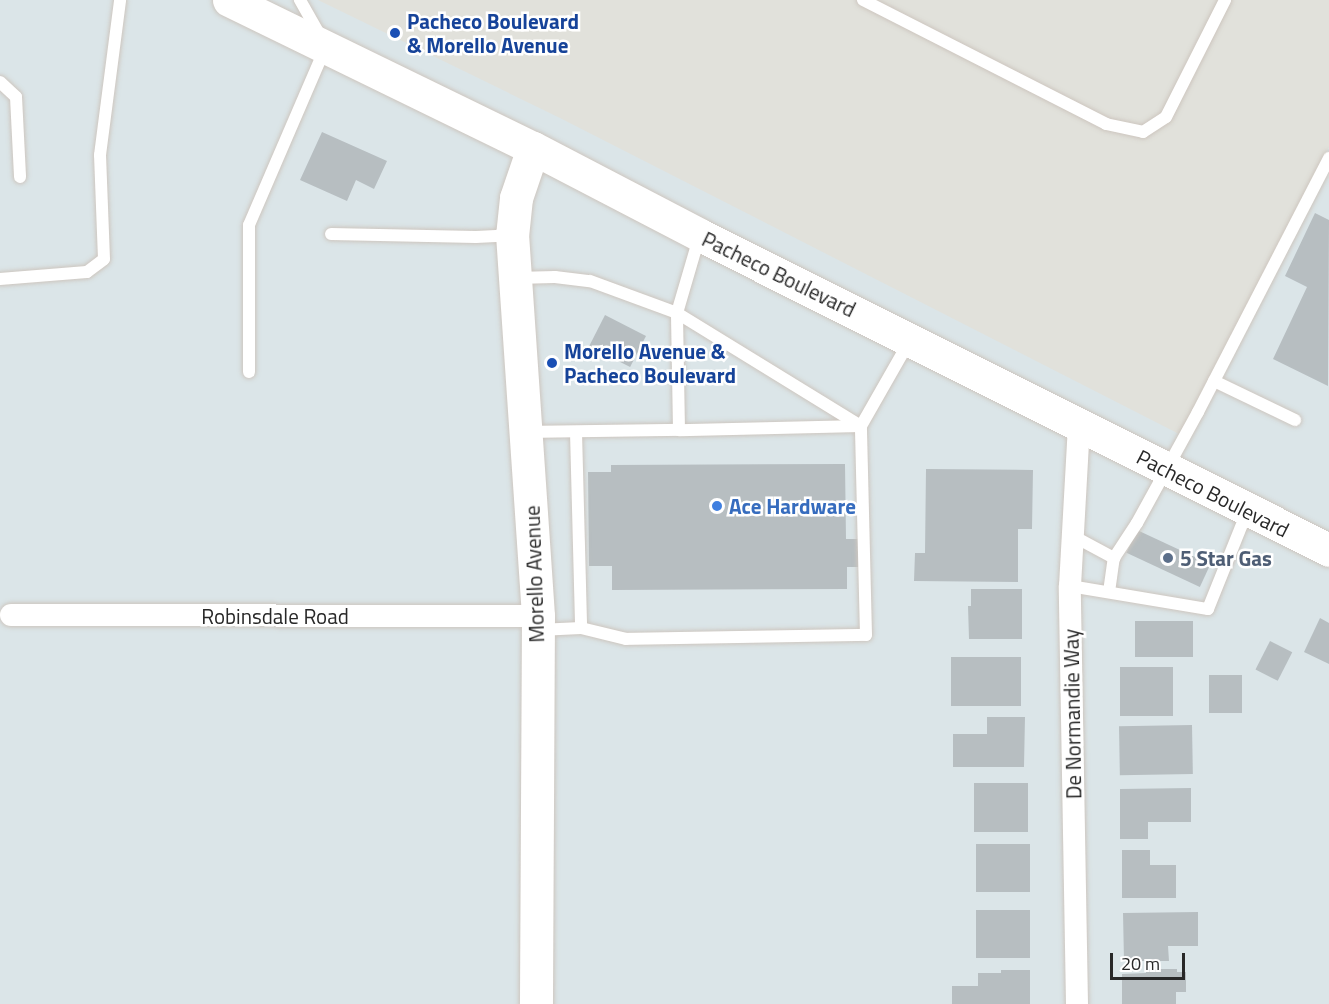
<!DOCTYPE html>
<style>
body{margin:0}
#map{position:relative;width:1329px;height:1004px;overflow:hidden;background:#dbe5e8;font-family:"Titillium Web",sans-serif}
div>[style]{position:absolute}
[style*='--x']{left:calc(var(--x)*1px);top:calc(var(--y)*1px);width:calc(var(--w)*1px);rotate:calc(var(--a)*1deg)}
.industrial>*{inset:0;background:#e1e1db}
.building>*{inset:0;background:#b7bec1;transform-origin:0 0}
.roads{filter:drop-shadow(0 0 2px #cdc6bf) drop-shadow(0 0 2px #cdc6bf)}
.lane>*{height:12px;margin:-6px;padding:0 6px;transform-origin:6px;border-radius:6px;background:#fff}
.street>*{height:22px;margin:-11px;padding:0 11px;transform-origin:11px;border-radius:11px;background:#fff}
.secondary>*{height:33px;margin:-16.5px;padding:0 16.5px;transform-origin:16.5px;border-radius:16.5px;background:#fff}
.dots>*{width:16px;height:16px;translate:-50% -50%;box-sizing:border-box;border:3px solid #fff;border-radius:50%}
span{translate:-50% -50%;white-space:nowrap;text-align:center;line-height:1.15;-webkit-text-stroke:5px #fff;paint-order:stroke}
.transit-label{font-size:21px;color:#164399;font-weight:700}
.left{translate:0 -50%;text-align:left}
.street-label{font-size:21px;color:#282828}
.shop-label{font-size:21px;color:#366cbe;font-weight:700}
.service-label{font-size:21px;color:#4e5e75;font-weight:700}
.scale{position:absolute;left:1110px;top:953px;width:75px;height:27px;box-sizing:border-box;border:3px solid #282828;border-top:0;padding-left:8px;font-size:18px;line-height:21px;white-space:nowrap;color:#282828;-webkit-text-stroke:4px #fff;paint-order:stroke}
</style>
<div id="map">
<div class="industrial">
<div style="clip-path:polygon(318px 0,1329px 0,1329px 147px,1185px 437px,560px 118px)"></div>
</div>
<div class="building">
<div style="clip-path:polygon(322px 132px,387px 161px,374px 189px,356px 180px,347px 201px,300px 180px)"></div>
<div style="clip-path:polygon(1315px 213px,1329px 220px,1328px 386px,1273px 359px,1307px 287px,1285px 276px)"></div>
<div style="left:605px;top:315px;width:46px;height:35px;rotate:27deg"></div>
<div style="clip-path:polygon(845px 464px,846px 539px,859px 539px,859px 567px,847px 567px,847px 589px,612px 590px,612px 566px,589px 566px,588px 472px,611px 472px,611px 465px)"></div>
<div style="clip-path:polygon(926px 469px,1033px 470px,1032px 529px,1018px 529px,1018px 582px,914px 581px,915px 553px,925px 553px)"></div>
<div style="left:1137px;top:530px;width:81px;height:25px;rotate:25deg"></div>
<div style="clip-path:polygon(971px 589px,1022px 589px,1022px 639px,969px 639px,968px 606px,971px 606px)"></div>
<div style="clip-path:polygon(1320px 618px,1329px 623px,1329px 664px,1304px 652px)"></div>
<div style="left:1135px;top:621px;width:58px;height:36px"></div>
<div style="left:1270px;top:641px;width:25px;height:32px;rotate:27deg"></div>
<div style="left:951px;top:657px;width:70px;height:49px"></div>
<div style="left:1120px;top:667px;width:53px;height:49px"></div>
<div style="left:1209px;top:675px;width:33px;height:38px"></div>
<div style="clip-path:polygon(987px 717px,1025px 717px,1024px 767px,953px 767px,953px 734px,987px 734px)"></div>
<div style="left:1192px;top:725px;width:49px;height:73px;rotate:89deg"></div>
<div style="left:1028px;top:783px;width:49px;height:54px;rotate:90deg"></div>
<div style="clip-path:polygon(1191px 788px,1191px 822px,1148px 822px,1148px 839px,1120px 839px,1120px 789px)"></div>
<div style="left:1030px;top:844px;width:48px;height:54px;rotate:90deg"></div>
<div style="clip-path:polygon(1122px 850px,1150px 850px,1150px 865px,1176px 865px,1176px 898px,1122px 898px)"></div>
<div style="left:1030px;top:910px;width:48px;height:54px;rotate:90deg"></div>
<div style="clip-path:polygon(1198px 912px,1198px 946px,1168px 946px,1169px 961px,1124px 961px,1123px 913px)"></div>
<div style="clip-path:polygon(1146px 969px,1177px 969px,1177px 972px,1186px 972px,1186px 992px,1176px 992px,1176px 1004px,1122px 1004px,1122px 974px,1146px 973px)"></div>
<div style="clip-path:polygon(1001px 970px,1030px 970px,1030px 1004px,952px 1004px,952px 986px,978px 986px,978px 973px,1001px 973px)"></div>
</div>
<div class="roads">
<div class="lane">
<div style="--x:863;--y:0;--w:273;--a:27"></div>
<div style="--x:1106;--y:124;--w:38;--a:12"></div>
<div style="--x:1143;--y:132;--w:27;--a:-33"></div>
<div style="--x:1166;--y:117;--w:131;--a:-63.2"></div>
<div style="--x:0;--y:82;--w:22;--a:43"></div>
<div style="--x:16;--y:97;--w:80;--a:87.1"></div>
<div style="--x:331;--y:234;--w:145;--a:1.2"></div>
<div style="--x:476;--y:237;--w:35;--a:-3"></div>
<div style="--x:515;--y:278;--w:40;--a:-1.4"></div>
<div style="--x:555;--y:277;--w:35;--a:7"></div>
<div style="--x:590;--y:281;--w:93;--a:20.2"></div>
<div style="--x:677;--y:313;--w:216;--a:31.6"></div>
<div style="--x:861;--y:426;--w:182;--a:178.7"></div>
<div style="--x:0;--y:279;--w:87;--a:-4.6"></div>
<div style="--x:87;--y:272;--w:21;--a:-37"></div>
<div style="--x:104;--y:259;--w:104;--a:-92.2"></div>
<div style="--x:100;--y:155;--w:156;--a:-82.6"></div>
<div style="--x:249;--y:372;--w:147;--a:-90"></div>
<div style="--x:249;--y:225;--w:195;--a:-66.7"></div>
<div style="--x:326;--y:46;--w:53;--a:-119.5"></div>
<div style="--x:1214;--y:381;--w:90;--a:25.7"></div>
<div style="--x:528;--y:432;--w:151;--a:-0.8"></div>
<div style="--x:679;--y:430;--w:117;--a:-91"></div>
<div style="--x:677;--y:313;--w:78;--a:-73.7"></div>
<div style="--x:576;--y:432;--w:196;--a:88.5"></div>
<div style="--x:1073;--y:536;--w:47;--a:28.2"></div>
<div style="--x:1114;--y:558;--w:42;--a:-56.7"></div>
<div style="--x:1137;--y:523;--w:127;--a:-61.2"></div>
<div style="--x:1198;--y:412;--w:286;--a:-62.7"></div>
<div style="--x:1070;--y:586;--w:140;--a:9.5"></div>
<div style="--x:1208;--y:609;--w:105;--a:-68.1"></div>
<div style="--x:1109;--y:592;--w:34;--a:-82"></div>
<div style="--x:539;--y:630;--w:42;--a:-2.7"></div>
<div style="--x:581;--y:628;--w:46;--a:13.7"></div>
<div style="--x:626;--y:639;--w:240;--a:-1"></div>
<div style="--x:866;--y:635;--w:209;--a:-91.4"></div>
<div style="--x:861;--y:426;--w:99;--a:-60.3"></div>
</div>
<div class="street">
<div style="--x:11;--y:615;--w:527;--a:0.11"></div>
<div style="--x:1077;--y:1004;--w:418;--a:-91"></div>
<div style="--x:1070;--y:586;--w:162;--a:-86.8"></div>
</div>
<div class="secondary">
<div style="--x:229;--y:0;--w:338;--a:26"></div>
<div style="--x:533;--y:148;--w:188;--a:27.5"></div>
<div style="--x:700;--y:235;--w:703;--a:26.6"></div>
<div style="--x:533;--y:148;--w:53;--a:108.8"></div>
<div style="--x:516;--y:198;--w:36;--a:96"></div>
<div style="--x:512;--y:234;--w:383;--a:86.1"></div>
<div style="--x:538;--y:616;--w:388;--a:90.3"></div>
</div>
</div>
<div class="dots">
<div style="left:395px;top:33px;background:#1a4fb4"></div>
<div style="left:552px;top:363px;background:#1a4fb4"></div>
<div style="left:717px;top:506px;background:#3f7fe0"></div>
<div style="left:1168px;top:558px;background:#5c6f8a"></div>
</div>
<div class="transit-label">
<span class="left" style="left:407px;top:33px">Pacheco Boulevard<br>&amp; Morello Avenue</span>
<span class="left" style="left:564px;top:363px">Morello Avenue &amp;<br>Pacheco Boulevard</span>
</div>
<div class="street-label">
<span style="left:779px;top:274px;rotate:26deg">Pacheco Boulevard</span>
<span style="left:1213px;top:493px;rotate:27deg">Pacheco Boulevard</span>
<span style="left:534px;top:574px;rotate:-92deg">Morello Avenue</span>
<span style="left:275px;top:616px">Robinsdale Road</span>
<span style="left:1072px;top:714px;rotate:-91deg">De Normandie Way</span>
</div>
<div class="shop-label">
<span class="left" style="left:729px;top:506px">Ace Hardware</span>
</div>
<div class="service-label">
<span class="left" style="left:1180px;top:558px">5 Star Gas</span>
</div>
<div class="scale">20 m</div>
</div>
